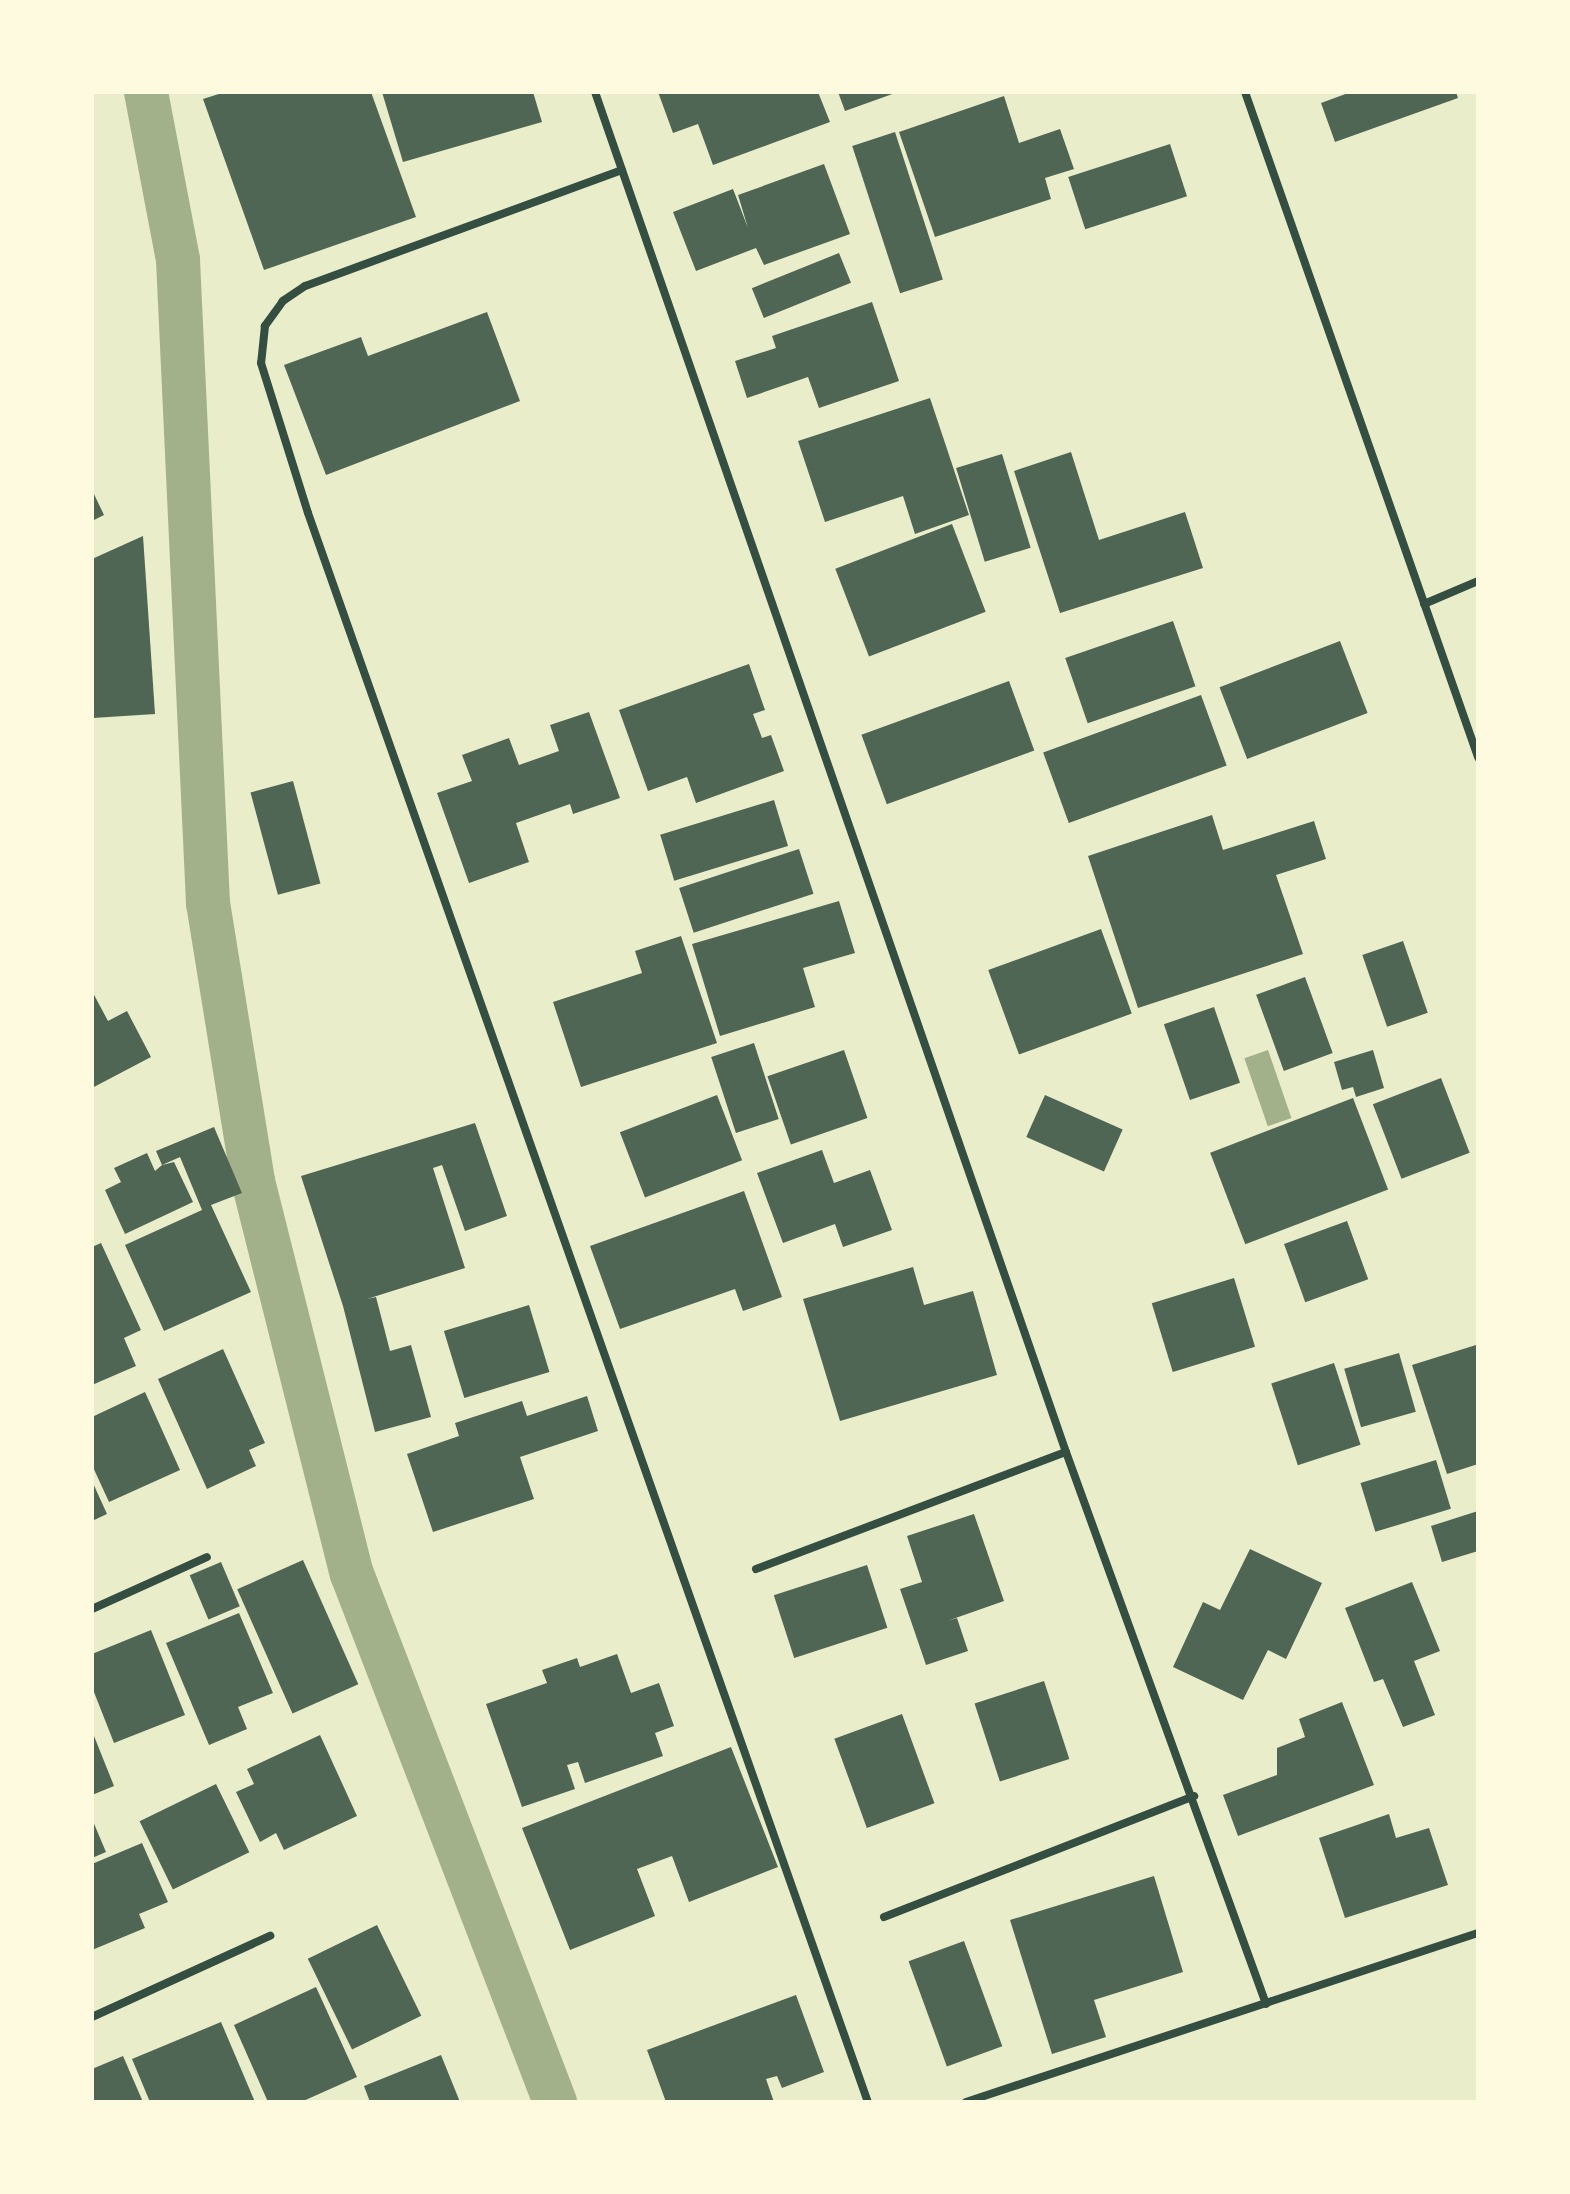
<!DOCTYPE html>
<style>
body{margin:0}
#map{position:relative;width:1570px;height:2194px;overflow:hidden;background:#e9edc9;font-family:Raleway,sans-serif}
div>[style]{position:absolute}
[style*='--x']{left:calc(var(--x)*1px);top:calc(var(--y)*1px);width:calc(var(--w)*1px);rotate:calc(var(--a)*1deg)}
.water>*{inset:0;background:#a3b18a;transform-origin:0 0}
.canal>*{height:44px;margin:-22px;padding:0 22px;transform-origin:22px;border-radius:22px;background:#a3b18a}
.building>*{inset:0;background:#4f6655;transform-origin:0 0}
.minor>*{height:8px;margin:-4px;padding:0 4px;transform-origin:4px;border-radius:4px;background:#344e41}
span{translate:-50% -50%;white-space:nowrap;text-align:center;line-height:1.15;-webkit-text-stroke:8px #fefae0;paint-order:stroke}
.frame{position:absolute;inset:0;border:94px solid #fefae0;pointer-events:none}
</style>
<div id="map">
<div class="water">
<div style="left:1268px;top:1050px;width:72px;height:25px;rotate:71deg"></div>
</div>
<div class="canal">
<div style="--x:146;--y:92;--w:171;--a:79.2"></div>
<div style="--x:178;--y:260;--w:644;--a:87.33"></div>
<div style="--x:208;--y:903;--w:282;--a:80.8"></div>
<div style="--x:253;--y:1181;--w:405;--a:75.9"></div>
<div style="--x:352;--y:1574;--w:566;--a:68.97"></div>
</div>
<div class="building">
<div style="clip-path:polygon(225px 92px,371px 92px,416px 217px,264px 270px,203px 99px)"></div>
<div style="clip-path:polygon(382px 92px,533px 92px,542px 122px,403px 162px)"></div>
<div style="clip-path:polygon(658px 92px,818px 92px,830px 122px,713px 165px,698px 124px,673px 133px)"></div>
<div style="clip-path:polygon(838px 92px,898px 92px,845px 111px)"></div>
<div style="clip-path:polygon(1351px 92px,1456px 92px,1458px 98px,1335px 142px,1321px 103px)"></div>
<div style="clip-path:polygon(1004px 96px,1019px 143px,1060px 129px,1074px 169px,1045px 178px,1051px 199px,935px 237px,899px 132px)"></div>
<div style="left:895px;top:132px;width:155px;height:45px;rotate:72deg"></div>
<div style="left:1170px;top:144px;width:55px;height:107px;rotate:72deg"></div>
<div style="clip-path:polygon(824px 164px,850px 234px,764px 265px,756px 248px,696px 271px,673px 212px,733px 189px,748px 228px,738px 195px)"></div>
<div style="left:839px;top:253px;width:32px;height:94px;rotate:68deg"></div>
<div style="clip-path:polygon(872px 302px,899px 381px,819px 408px,808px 377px,747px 398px,735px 361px,776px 348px,772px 336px)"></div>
<div style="clip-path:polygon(487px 312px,520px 401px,326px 475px,284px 365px,361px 337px,368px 356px)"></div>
<div style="clip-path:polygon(930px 398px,969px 515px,915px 534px,903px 496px,825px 522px,798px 441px)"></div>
<div style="clip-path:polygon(1071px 452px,1099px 540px,1185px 512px,1203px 568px,1060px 613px,1014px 471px)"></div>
<div style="left:1002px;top:454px;width:98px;height:48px;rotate:73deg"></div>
<div style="clip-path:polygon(92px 490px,104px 515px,92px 521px)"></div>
<div style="left:952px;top:524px;width:94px;height:125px;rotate:69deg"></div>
<div style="clip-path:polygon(143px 536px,155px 714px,93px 718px,92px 559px)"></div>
<div style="left:1173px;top:621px;width:69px;height:114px;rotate:71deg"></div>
<div style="left:1340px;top:641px;width:77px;height:129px;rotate:69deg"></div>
<div style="clip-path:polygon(749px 664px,765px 710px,753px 714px,762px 738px,771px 735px,784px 771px,696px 803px,687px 777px,648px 791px,619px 710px)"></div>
<div style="left:1009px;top:681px;width:74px;height:157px;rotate:70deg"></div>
<div style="left:1201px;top:695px;width:75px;height:168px;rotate:70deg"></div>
<div style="clip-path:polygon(589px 712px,620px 798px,573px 814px,570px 804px,516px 823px,529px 862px,469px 883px,437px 793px,472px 781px,462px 755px,509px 738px,519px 765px,559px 751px,550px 725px)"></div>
<div style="left:293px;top:781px;width:106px;height:44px;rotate:75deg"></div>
<div style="left:774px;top:800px;width:48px;height:119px;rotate:73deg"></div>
<div style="clip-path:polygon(1212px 815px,1223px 850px,1314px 821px,1326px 859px,1276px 875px,1303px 954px,1138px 1008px,1088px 856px)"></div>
<div style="left:799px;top:849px;width:47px;height:126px;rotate:72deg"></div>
<div style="clip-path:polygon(839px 901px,855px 953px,803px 968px,815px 1007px,720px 1036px,692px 944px)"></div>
<div style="left:1101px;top:929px;width:90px;height:120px;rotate:70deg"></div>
<div style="clip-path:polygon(681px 936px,717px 1043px,581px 1087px,553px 1002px,642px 973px,635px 951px)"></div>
<div style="left:1403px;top:941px;width:76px;height:43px;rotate:71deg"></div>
<div style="left:1305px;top:977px;width:81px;height:52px;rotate:70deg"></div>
<div style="clip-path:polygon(92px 991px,108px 1021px,127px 1011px,151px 1057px,92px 1088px)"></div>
<div style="left:1214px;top:1007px;width:80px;height:53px;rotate:71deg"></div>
<div style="left:754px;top:1043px;width:80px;height:45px;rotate:72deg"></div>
<div style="left:844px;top:1050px;width:72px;height:81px;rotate:71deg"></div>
<div style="clip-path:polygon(1373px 1050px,1384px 1088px,1356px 1097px,1353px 1087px,1342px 1090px,1334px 1062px)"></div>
<div style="left:1441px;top:1078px;width:80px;height:73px;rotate:69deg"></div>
<div style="left:717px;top:1095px;width:70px;height:104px;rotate:69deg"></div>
<div style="left:1045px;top:1095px;width:85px;height:46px;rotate:24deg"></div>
<div style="left:1353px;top:1098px;width:98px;height:153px;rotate:69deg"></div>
<div style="clip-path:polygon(475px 1123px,507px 1216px,465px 1231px,442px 1165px,433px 1168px,465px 1268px,367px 1299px,376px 1297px,390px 1351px,411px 1345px,431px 1417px,375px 1432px,343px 1306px,301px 1176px)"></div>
<div style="clip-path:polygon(214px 1127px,242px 1193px,211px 1205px,251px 1292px,164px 1331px,125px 1245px,202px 1210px,180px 1157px,162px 1165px,174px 1162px,193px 1202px,125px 1234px,105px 1190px,121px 1182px,114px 1168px,147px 1153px,155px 1171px,162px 1165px,156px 1151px)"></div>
<div style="clip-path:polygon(822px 1150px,834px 1183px,870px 1170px,892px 1230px,843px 1247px,835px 1224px,783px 1243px,757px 1173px)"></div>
<div style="clip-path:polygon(744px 1191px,782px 1297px,743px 1311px,735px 1289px,620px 1329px,590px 1246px)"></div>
<div style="left:1347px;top:1221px;width:62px;height:67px;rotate:70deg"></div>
<div style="clip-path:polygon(101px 1243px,141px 1330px,124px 1338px,136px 1366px,92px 1385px,92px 1247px)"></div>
<div style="clip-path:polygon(913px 1267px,924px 1305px,973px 1291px,997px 1375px,840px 1421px,803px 1299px)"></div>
<div style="left:1234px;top:1278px;width:72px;height:86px;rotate:73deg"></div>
<div style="left:529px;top:1305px;width:70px;height:89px;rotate:73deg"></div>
<div style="clip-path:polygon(1476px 1345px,1478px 1464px,1447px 1474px,1412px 1365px)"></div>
<div style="clip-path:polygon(223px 1349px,265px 1443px,249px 1450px,256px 1466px,207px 1489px,158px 1379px)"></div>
<div style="left:1399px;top:1353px;width:61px;height:57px;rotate:74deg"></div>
<div style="left:1334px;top:1363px;width:86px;height:66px;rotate:72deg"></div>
<div style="clip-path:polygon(145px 1392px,180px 1470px,109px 1502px,92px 1465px,92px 1417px)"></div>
<div style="clip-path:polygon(587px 1396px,598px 1431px,520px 1457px,534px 1499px,433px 1532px,407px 1454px,459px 1436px,455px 1423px,522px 1401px,527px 1416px)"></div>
<div style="left:1436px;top:1460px;width:51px;height:79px;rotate:73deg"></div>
<div style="clip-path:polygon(92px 1481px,107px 1514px,92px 1521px)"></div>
<div style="clip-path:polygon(1478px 1511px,1478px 1551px,1442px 1562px,1431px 1526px)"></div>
<div style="clip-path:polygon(974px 1514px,1004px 1601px,947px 1621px,957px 1618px,968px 1651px,926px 1665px,900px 1589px,922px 1582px,907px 1536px)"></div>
<div style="clip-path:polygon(1250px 1549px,1322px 1583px,1286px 1659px,1268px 1650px,1243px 1700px,1173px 1667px,1203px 1602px,1220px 1610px)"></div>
<div style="left:303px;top:1560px;width:136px;height:72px;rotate:66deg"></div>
<div style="left:221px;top:1562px;width:48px;height:34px;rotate:67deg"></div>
<div style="left:867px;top:1565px;width:66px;height:98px;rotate:72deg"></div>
<div style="clip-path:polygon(1412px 1582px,1440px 1651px,1414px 1661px,1435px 1715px,1403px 1727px,1383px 1679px,1374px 1682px,1345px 1608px)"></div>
<div style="clip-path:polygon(239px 1613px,273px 1693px,238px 1707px,247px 1729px,209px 1745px,166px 1643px)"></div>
<div style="clip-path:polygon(151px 1630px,185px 1715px,114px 1743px,92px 1687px,92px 1654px)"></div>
<div style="clip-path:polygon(617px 1654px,631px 1693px,659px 1683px,674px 1726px,655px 1733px,663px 1756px,585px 1783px,578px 1762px,567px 1765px,575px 1789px,522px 1807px,486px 1704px,547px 1683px,542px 1670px,577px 1658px,580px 1667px)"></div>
<div style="left:1044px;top:1681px;width:82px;height:73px;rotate:72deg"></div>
<div style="clip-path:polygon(1342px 1702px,1374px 1785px,1238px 1836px,1223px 1795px,1277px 1775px,1277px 1748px,1305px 1737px,1299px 1719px)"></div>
<div style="left:902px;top:1714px;width:95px;height:72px;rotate:70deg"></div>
<div style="clip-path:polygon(92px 1731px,114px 1786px,92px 1795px)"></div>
<div style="clip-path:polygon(320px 1735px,357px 1816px,284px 1850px,276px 1833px,260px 1842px,236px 1792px,254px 1784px,247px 1769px)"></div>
<div style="clip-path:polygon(731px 1747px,778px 1867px,689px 1902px,672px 1856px,637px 1869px,655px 1916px,570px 1950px,522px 1828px)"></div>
<div style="left:216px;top:1784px;width:76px;height:85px;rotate:64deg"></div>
<div style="clip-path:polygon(1389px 1814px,1396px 1838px,1429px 1828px,1448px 1885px,1345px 1918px,1319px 1838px)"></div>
<div style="clip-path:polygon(92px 1819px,106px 1852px,92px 1858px)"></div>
<div style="clip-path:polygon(142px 1843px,168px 1902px,139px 1914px,145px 1928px,92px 1950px,92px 1864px)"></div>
<div style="clip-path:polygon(1154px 1876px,1183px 1972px,1094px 2000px,1106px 2037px,1052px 2054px,1010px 1920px)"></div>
<div style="left:377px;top:1925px;width:101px;height:77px;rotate:64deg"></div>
<div style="left:964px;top:1941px;width:112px;height:59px;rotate:70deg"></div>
<div style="clip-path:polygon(316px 1987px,357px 2077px,301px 2102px,268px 2102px,234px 2025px)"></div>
<div style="clip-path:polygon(796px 1995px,824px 2072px,782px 2088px,777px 2076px,766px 2079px,774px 2102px,666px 2102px,647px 2050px)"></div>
<div style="clip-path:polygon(221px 2022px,255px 2102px,150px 2102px,132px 2059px)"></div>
<div style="clip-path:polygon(441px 2055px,460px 2102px,370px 2102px,364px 2086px)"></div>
<div style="clip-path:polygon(123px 2056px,143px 2102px,92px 2102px,92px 2069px)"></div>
</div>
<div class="minor">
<div style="--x:595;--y:92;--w:1439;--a:70.9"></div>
<div style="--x:1066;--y:1452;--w:587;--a:70.08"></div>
<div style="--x:1245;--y:92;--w:705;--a:70.69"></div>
<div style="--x:622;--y:170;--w:338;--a:159.9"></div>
<div style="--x:305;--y:286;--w:27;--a:146"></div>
<div style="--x:283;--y:301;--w:31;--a:126"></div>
<div style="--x:265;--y:326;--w:37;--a:96"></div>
<div style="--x:261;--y:363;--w:157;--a:72.6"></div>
<div style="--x:308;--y:513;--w:1685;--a:70.59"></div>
<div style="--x:1424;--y:604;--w:59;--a:-23.1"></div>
<div style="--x:756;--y:1569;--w:331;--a:-20.7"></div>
<div style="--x:92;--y:1609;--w:126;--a:-24.3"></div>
<div style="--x:884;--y:1917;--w:333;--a:-21.3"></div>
<div style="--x:92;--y:2017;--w:196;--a:-24.5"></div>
<div style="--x:966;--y:2102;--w:539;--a:-18.27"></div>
</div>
<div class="frame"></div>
</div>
